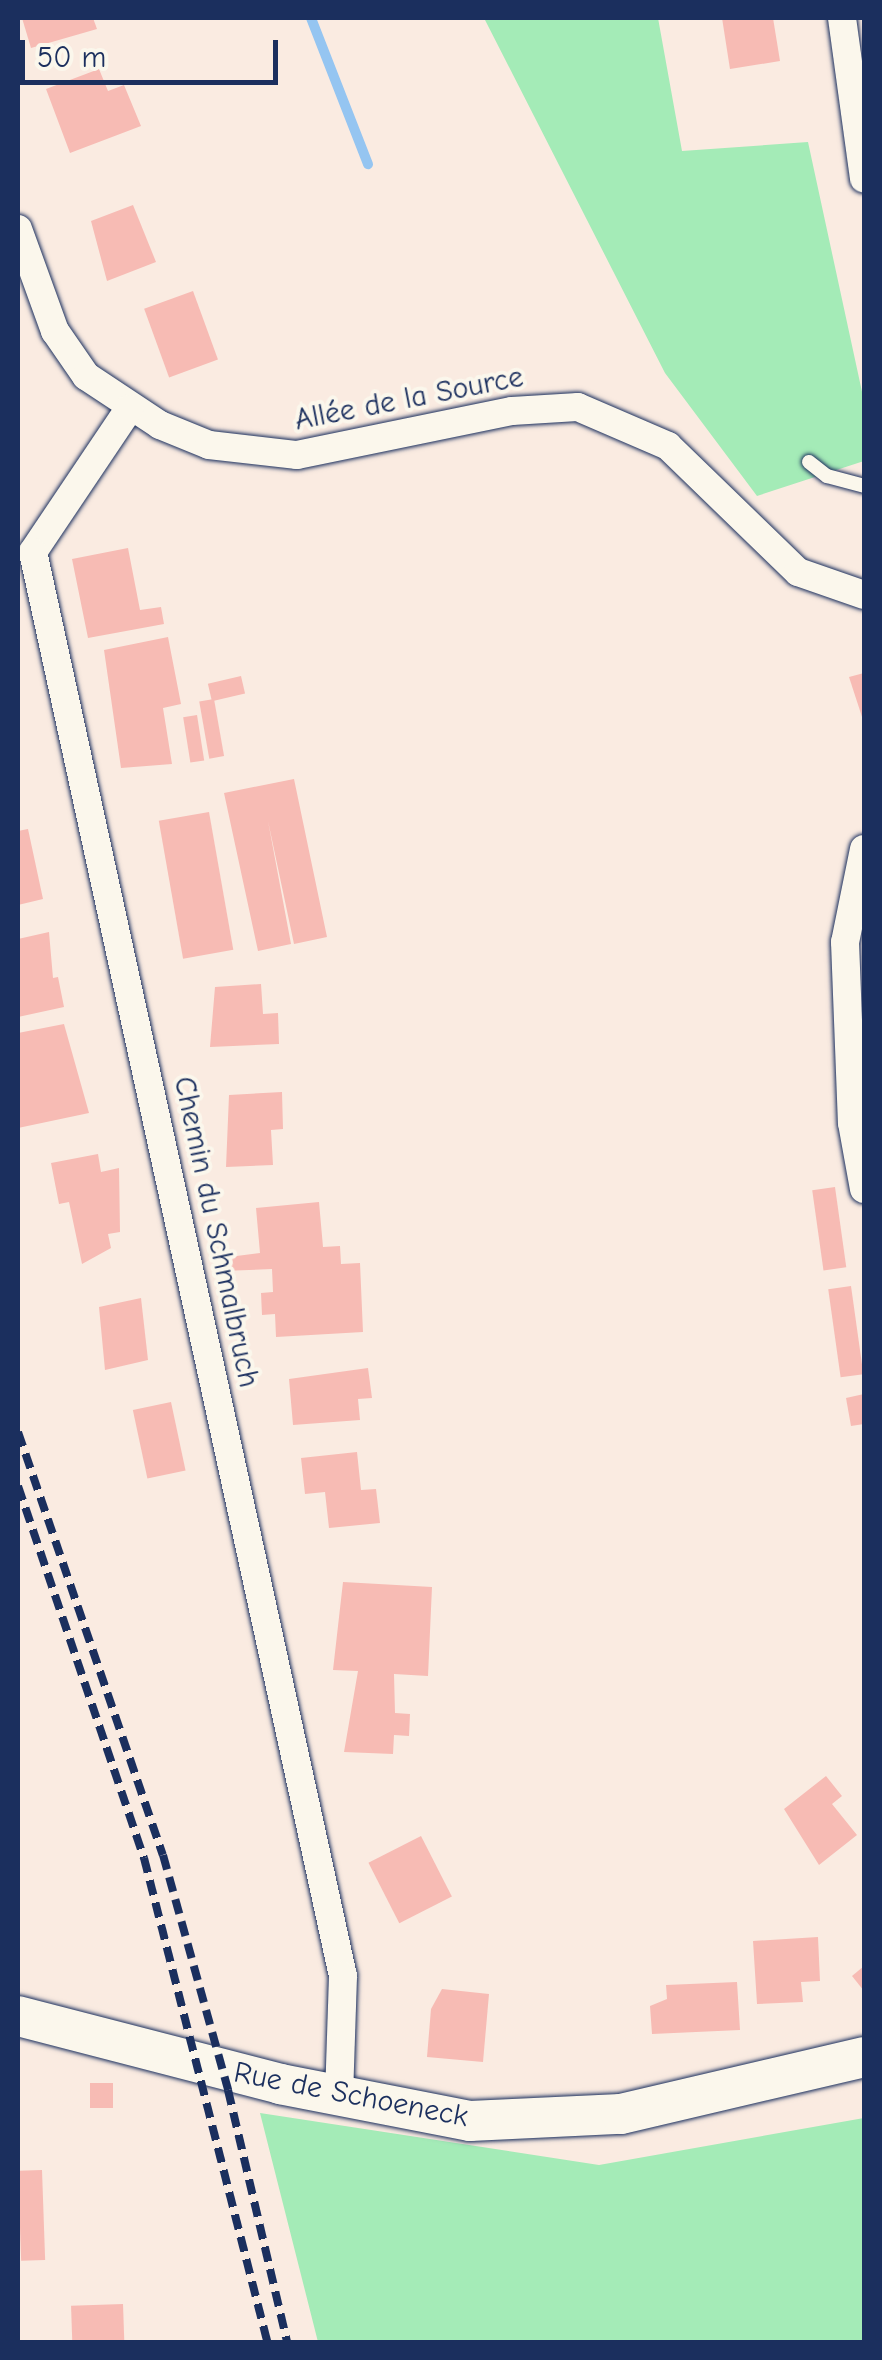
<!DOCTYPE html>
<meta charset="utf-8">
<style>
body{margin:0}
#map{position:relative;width:882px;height:2360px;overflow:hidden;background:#faebe1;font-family:"Comic Neue",sans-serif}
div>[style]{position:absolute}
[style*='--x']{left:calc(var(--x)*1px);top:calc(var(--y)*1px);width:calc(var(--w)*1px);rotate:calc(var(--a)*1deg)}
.green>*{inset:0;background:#a4ebb7}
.stream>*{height:10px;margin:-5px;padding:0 5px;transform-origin:5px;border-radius:5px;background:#95c5f1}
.building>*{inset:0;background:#f7bbb4;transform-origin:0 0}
.roads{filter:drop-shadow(0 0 2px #1b2f5e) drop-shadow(0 0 2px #1b2f5e)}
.lane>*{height:14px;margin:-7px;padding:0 7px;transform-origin:7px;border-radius:7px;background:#fbf7ec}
.street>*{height:28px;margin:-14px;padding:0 14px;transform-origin:14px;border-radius:14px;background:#fbf7ec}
.secondary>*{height:40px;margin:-20px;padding:0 20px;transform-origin:20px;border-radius:20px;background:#fbf7ec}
.rail>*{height:8px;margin-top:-4px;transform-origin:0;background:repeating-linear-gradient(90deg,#1b2f5e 0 15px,transparent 0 23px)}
span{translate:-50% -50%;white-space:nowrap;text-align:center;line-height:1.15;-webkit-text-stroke:8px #fbf7ec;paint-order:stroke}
.street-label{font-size:30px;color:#1b2f5e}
.frame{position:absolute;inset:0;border:20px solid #1b2f5e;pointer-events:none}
.scale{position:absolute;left:20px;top:40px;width:258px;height:45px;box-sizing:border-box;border:5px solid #1b2f5e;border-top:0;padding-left:12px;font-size:30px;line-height:35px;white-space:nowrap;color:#1b2f5e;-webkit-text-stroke:8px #fbf7ec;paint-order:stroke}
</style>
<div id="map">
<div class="green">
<div style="clip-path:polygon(484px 18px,658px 18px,682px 151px,808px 142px,864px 401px,864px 461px,757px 496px,665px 373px)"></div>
<div style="clip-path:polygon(260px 2113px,599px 2165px,864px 2118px,864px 2342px,318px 2342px)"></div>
</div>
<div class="stream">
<div style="--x:311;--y:18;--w:157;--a:68.7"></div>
</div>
<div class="building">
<div style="clip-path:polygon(22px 18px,93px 18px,97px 29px,31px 48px)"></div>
<div style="clip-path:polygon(722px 18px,773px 18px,780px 61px,730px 69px)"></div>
<div style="clip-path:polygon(99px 69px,108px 91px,124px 85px,141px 126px,70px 153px,46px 89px)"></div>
<div style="clip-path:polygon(133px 205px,156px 262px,107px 281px,91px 221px)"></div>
<div style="left:193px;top:291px;width:73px;height:52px;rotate:70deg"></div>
<div style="clip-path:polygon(128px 548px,140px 610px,161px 607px,164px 624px,88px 638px,72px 559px)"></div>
<div style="clip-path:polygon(168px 637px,181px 704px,163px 708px,172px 764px,121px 768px,104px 650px)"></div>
<div style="clip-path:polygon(864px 673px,864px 723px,849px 677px)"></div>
<div style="left:241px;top:676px;width:18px;height:34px;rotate:77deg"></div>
<div style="left:214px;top:699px;width:58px;height:15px;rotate:80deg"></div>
<div style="left:197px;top:715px;width:46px;height:14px;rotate:81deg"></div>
<div style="clip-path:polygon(294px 779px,327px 937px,294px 944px,268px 821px,291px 944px,258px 951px,224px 793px)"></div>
<div style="left:209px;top:812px;width:140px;height:51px;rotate:80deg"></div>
<div style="clip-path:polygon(28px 829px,43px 899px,18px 905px,18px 831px)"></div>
<div style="clip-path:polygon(49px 932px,53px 978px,58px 977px,64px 1007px,18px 1017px,18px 939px)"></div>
<div style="clip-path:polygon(261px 984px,263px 1014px,278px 1013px,279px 1044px,210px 1047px,215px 987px)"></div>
<div style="clip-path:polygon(64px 1024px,89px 1113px,18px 1128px,18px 1033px)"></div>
<div style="clip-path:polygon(282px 1092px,283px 1129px,271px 1130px,273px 1165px,226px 1167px,229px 1095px)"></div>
<div style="clip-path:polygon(98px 1154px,101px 1172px,119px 1168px,120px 1232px,108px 1234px,111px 1248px,82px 1264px,69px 1202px,59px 1204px,51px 1163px)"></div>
<div style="left:835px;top:1187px;width:81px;height:23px;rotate:82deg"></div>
<div style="clip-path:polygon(319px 1202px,323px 1247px,340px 1246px,341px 1264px,360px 1263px,363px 1332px,276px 1337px,275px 1314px,262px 1315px,261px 1293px,273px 1292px,272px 1269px,222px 1271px,221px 1258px,260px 1253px,256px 1208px)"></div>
<div style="left:851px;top:1286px;width:89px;height:23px;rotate:82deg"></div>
<div style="clip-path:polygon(141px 1298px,148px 1360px,105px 1370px,99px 1307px)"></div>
<div style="clip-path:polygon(368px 1368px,372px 1398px,358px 1399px,360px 1420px,293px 1425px,289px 1379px)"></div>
<div style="clip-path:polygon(864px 1394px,864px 1424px,851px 1426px,846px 1398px)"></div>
<div style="left:171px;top:1402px;width:70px;height:39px;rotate:78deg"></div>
<div style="clip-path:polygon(357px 1452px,361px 1490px,376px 1489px,380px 1523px,329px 1528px,325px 1492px,305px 1494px,301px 1458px)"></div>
<div style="clip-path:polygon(343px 1582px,432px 1587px,428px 1676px,394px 1674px,395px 1713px,410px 1714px,409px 1736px,394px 1735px,393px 1754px,344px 1752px,358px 1671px,333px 1670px)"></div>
<div style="clip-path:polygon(826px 1776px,842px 1796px,832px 1804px,857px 1835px,819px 1865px,784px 1809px)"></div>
<div style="left:421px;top:1836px;width:68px;height:59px;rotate:63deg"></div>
<div style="clip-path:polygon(818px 1937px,820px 1981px,801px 1982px,803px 2002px,757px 2004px,753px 1941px)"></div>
<div style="clip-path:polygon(864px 1966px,864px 1991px,852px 1976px)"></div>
<div style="clip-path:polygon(737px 1982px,740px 2030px,652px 2034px,650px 2006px,667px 1999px,666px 1985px)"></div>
<div style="clip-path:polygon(442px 1989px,489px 1994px,483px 2062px,427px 2057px,431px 2009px)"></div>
<div style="left:90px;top:2083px;width:23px;height:25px"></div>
<div style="left:42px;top:2170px;width:90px;height:24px;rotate:88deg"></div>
<div style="left:123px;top:2304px;width:38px;height:52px;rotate:88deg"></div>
</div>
<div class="roads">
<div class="lane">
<div style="--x:809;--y:462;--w:23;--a:38"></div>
<div style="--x:827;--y:476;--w:38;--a:15"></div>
</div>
<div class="street">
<div style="--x:842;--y:18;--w:162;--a:82.2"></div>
<div style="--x:18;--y:229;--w:109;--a:70.1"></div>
<div style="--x:55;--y:331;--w:55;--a:55.4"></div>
<div style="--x:86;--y:376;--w:89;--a:33.5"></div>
<div style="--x:160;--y:425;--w:53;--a:22.2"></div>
<div style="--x:209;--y:445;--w:89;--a:6.5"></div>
<div style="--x:297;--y:455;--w:219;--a:-11.6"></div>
<div style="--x:512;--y:411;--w:66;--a:-3.5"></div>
<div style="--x:578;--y:407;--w:98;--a:23.4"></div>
<div style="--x:668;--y:446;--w:181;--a:44.1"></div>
<div style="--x:798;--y:572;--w:70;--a:19.2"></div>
<div style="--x:129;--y:409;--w:172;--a:123.9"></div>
<div style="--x:33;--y:552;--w:1457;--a:77.72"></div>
<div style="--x:343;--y:1976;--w:121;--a:91.9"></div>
<div style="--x:864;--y:849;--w:95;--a:101.5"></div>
<div style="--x:845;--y:942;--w:181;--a:87.8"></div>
<div style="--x:852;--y:1123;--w:67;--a:79.7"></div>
</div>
<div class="secondary">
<div style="--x:18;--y:2016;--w:271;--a:14.5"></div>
<div style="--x:280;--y:2084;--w:194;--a:11"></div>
<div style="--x:470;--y:2121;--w:151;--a:-2.7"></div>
<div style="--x:621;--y:2114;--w:250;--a:-13.2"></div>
</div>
</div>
<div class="rail">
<div style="--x:18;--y:1432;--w:447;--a:71.1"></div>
<div style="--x:163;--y:1855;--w:244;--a:74.5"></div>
<div style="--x:228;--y:2090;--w:259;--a:76.8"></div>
<div style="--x:18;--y:1486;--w:393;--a:71.3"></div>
<div style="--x:144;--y:1858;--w:499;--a:75.7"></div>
</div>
<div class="street-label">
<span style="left:409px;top:399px;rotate:-11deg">Allée de la Source</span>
<span style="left:216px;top:1232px;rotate:78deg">Chemin du Schmalbruch</span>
<span style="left:351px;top:2095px;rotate:11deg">Rue de Schoeneck</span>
</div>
<div class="frame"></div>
<div class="scale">50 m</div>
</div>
